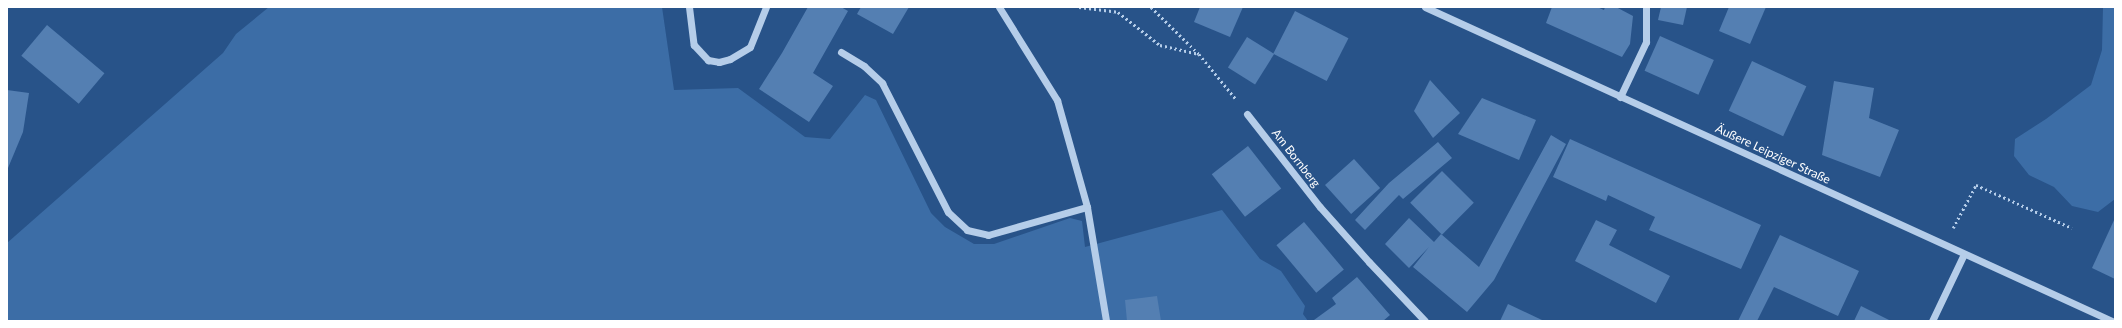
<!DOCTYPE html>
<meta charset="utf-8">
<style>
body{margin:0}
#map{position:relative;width:2122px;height:328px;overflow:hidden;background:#285389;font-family:Lato,sans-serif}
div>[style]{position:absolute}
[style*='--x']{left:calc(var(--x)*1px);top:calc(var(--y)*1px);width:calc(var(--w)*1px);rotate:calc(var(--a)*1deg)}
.green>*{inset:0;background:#3c6da6}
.building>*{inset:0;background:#547fb2;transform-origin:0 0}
.path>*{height:2.5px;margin-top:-1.25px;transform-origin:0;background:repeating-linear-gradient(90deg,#b5cde9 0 2px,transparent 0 5px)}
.minor>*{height:7px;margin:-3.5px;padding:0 3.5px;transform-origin:3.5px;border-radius:3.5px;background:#b5cde9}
span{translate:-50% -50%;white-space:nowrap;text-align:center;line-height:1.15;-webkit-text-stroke:3px #285389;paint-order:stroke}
.street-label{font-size:12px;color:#fff}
.frame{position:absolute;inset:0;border:8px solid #fff;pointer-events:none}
</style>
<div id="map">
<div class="green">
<div style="clip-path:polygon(269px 7px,662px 7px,674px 90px,738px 88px,805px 137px,830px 139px,865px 95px,876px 100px,931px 213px,945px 227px,974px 244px,994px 244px,1070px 218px,1082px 221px,1085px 247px,1222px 210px,1260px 259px,1281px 271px,1305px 306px,1303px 314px,1308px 321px,7px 321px,7px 243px,223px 53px,236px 34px)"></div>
<div style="clip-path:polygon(2103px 7px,2115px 7px,2115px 199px,2098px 212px,2072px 206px,2054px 187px,2029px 175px,2014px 156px,2015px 139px,2046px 119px,2091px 85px,2102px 50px)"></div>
</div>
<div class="building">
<div style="clip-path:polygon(808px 7px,841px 7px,848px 11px,813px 73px,833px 86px,809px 122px,759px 89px,782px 53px)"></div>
<div style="clip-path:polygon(861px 7px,909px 7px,893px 34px,857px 14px)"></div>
<div style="clip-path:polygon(1200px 7px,1243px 7px,1230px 37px,1194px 22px)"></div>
<div style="clip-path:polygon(1552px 7px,1597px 7px,1604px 10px,1605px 7px,1616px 7px,1633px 16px,1630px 44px,1622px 57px,1546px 23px)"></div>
<div style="clip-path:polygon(1661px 7px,1687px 7px,1683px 25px,1658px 20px)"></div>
<div style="clip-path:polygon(1729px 7px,1766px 7px,1750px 44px,1719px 31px)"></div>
<div style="left:1295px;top:11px;width:60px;height:48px;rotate:27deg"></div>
<div style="left:47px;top:25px;width:75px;height:40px;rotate:40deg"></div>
<div style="left:1660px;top:36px;width:59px;height:38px;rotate:24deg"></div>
<div style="left:1247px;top:37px;width:32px;height:36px;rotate:32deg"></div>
<div style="left:1752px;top:61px;width:60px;height:55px;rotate:25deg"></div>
<div style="clip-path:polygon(1430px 80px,1460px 113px,1433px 138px,1414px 111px)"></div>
<div style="clip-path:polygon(1834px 81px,1874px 88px,1869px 118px,1899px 130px,1880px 177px,1822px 155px)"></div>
<div style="clip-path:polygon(7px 90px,29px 93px,23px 132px,8px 168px)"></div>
<div style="clip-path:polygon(1482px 98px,1536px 120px,1519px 160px,1458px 134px)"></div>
<div style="clip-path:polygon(1551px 135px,1566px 144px,1494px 280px,1467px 312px,1413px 267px,1429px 247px,1409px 268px,1385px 244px,1409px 218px,1434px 242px,1441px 234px,1479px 267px)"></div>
<div style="clip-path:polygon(1570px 139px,1761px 225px,1741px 269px,1649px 230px,1655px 217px,1608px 195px,1606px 201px,1553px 177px)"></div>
<div style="clip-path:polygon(1438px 142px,1452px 158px,1403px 199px,1399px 195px,1365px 230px,1355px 220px,1389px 183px)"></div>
<div style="left:1248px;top:146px;width:54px;height:46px;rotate:52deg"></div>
<div style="left:1354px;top:159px;width:39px;height:39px;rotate:48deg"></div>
<div style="left:1442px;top:171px;width:45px;height:45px;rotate:45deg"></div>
<div style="clip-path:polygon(2115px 218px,2115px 279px,2092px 268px)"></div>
<div style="clip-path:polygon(1596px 220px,1617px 230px,1609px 245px,1670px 276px,1656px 303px,1575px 261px)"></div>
<div style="left:1304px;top:222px;width:62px;height:36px;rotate:50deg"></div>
<div style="clip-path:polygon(1780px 235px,1859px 271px,1838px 316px,1774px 287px,1757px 321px,1738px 321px)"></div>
<div style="clip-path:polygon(1357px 277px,1390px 315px,1383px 321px,1315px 321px,1314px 320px,1336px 304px,1332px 298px)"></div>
<div style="clip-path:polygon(1157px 296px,1161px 321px,1127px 321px,1125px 300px)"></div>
<div style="clip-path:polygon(1508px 304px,1542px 320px,1541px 321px,1500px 321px)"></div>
<div style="clip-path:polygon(1861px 306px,1889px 320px,1889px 321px,1854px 321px)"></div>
</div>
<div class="path">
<div style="--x:1079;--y:7;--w:39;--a:7"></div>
<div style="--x:1118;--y:12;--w:53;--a:38.2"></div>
<div style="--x:1160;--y:45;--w:39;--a:13"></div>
<div style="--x:1151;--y:7;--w:67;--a:44.4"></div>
<div style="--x:1199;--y:54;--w:58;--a:50.6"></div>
<div style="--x:1953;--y:228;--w:49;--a:-61.9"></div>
<div style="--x:1976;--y:185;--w:105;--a:24.1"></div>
</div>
<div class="minor">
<div style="--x:689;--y:7;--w:38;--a:83"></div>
<div style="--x:694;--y:45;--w:21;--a:47"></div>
<div style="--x:708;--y:60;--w:11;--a:10"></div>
<div style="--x:719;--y:62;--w:11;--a:-15"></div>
<div style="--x:730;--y:59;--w:23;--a:-31"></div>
<div style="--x:750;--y:47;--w:43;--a:-68.2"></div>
<div style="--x:999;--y:7;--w:110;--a:58.1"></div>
<div style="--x:1057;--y:100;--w:111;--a:74.3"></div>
<div style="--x:1087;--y:207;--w:116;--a:80.5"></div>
<div style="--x:1425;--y:7;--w:755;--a:24.56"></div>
<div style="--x:841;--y:52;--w:27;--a:31"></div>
<div style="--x:864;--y:66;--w:25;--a:43"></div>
<div style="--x:882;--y:83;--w:145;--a:62.9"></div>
<div style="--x:948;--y:212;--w:26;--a:43"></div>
<div style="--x:967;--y:230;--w:22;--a:13"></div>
<div style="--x:988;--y:235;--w:103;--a:-15.8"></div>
<div style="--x:1620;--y:97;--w:61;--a:-64.7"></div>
<div style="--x:1646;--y:42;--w:35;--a:-90"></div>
<div style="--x:1247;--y:114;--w:118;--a:51.9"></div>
<div style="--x:1320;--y:207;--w:74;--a:48.3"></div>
<div style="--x:1369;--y:262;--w:81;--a:46.5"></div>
<div style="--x:1932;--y:321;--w:74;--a:-64.5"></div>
</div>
<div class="street-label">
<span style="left:1773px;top:154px;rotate:25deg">Äußere Leipziger Straße</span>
<span style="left:1296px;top:158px;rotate:52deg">Am Bornberg</span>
</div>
<div class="frame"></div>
</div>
